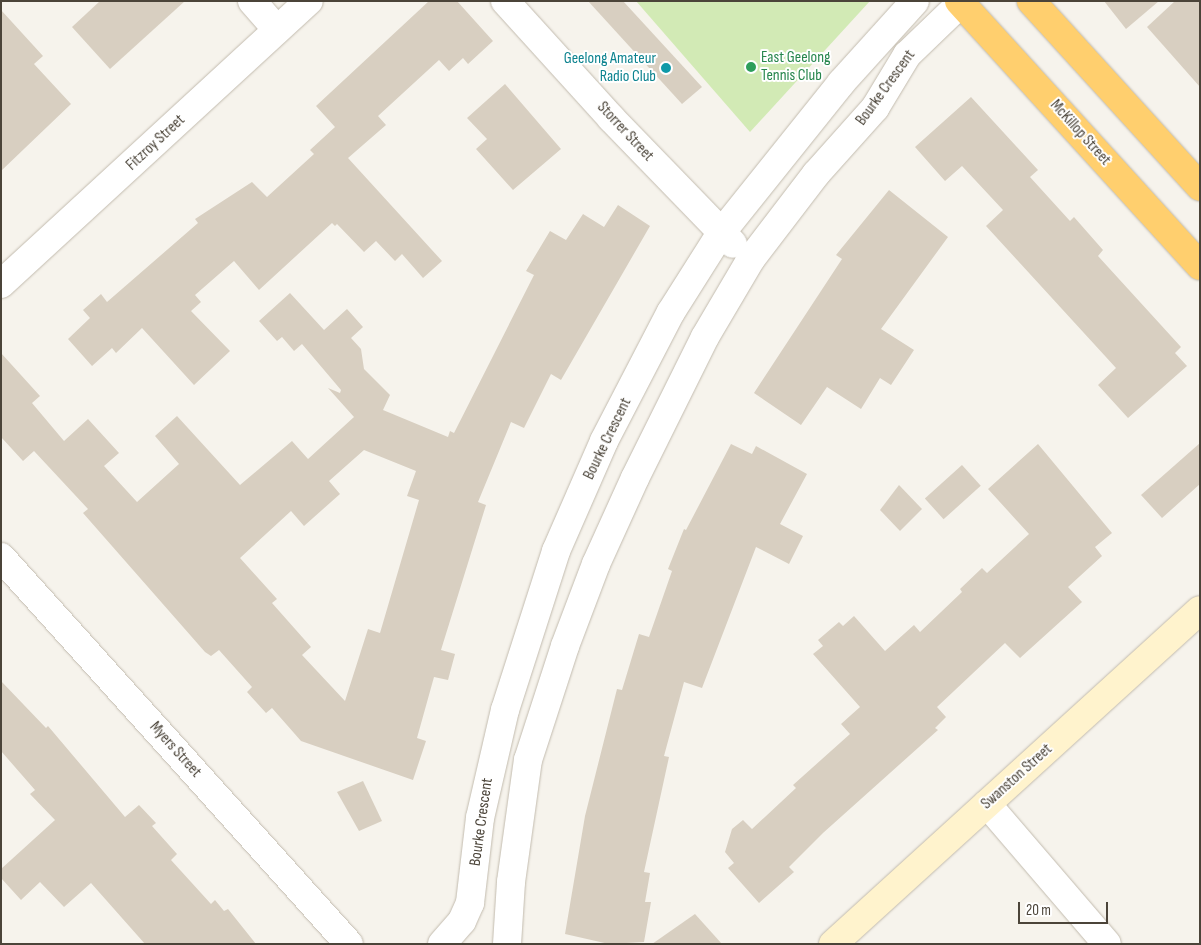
<!DOCTYPE html>
<style>
body{margin:0}
#map{position:relative;width:1201px;height:945px;overflow:hidden;background:#f6f3ec;font-family:"Sofia Sans Condensed",sans-serif}
div>[style]{position:absolute}
[style*='--x']{left:calc(var(--x)*1px);top:calc(var(--y)*1px);width:calc(var(--w)*1px);rotate:calc(var(--a)*1deg)}
.green>*{inset:0;background:#d2eab5}
.building>*{inset:0;background:#d8cfc1;transform-origin:0 0}
.roads{filter:drop-shadow(0 0 1px #c2bbae) drop-shadow(0 0 1px #c2bbae)}
.street>*{height:28px;margin:-14px;padding:0 14px;transform-origin:14px;border-radius:14px;background:#fff}
.secondary>*{height:28px;margin:-14px;padding:0 14px;transform-origin:14px;border-radius:14px;background:#fff3cd}
.highway>*{height:28px;margin:-14px;padding:0 14px;transform-origin:14px;border-radius:14px;background:#ffcf6e}
.dots>*{width:14px;height:14px;translate:-50% -50%;box-sizing:border-box;border:2px solid #fff;border-radius:50%}
span{translate:-50% -50%;white-space:nowrap;text-align:center;line-height:1.15;-webkit-text-stroke:4px #fff;paint-order:stroke}
.leisure-label{font-size:16px;color:#27864d}
.left{translate:0 -50%;text-align:left}
.culture-label{font-size:16px;color:#0d838f}
.right{translate:-100% -50%;text-align:right}
.street-label{font-size:16px;color:#4b4439}
.frame{position:absolute;inset:0;border:2px solid #4b4439;pointer-events:none}
.scale{position:absolute;left:1018px;top:902px;width:90px;height:22px;box-sizing:border-box;border:2px solid #4b4439;border-top:0;padding-left:6px;font-size:15px;line-height:18px;white-space:nowrap;color:#4b4439;-webkit-text-stroke:4px #fff;paint-order:stroke}
</style>
<div id="map">
<div class="green">
<div style="clip-path:polygon(636px 1px,870px 1px,750px 132px)"></div>
</div>
<div class="building">
<div style="clip-path:polygon(100px 1px,185px 1px,110px 69px,72px 27px)"></div>
<div style="clip-path:polygon(429px 1px,457px 1px,493px 41px,468px 64px,463px 58px,449px 71px,439px 60px,378px 116px,386px 125px,348px 158px,442px 261px,423px 278px,402px 254px,395px 261px,376px 241px,364px 252px,337px 224px,335px 226px,332px 223px,259px 290px,234px 261px,195px 295px,201px 302px,191px 311px,230px 351px,194px 385px,142px 328px,116px 353px,112px 348px,92px 366px,68px 339px,90px 318px,83px 310px,101px 294px,107px 302px,198px 223px,195px 219px,252px 182px,267px 197px,314px 154px,310px 150px,335px 127px,316px 106px)"></div>
<div style="clip-path:polygon(588px 1px,623px 1px,702px 87px,682px 104px)"></div>
<div style="clip-path:polygon(1104px 1px,1159px 1px,1126px 29px)"></div>
<div style="clip-path:polygon(1175px 1px,1200px 1px,1200px 87px,1147px 27px)"></div>
<div style="clip-path:polygon(1px 10px,43px 56px,34px 64px,71px 104px,1px 171px)"></div>
<div style="clip-path:polygon(505px 84px,561px 149px,513px 190px,476px 149px,487px 139px,467px 118px)"></div>
<div style="clip-path:polygon(971px 97px,1038px 170px,1030px 177px,1070px 221px,1074px 217px,1103px 250px,1098px 256px,1181px 347px,1175px 353px,1187px 366px,1128px 418px,1098px 385px,1116px 368px,986px 226px,1003px 210px,962px 166px,945px 181px,915px 147px)"></div>
<div style="clip-path:polygon(889px 190px,948px 237px,881px 329px,914px 350px,891px 385px,880px 378px,861px 409px,827px 387px,801px 425px,754px 393px,842px 259px,836px 255px)"></div>
<div style="clip-path:polygon(evenodd,618px 205px,650px 226px,561px 380px,551px 374px,524px 428px,511px 422px,478px 502px,486px 505px,441px 650px,455px 654px,448px 680px,434px 677px,417px 738px,426px 741px,413px 780px,301px 741px,272px 708px,266px 713px,247px 692px,252px 687px,219px 650px,211px 656px,205px 652px,83px 513px,88px 509px,34px 451px,23px 461px,1px 437px,1px 353px,40px 396px,32px 403px,64px 441px,88px 419px,119px 453px,104px 466px,137px 502px,179px 464px,155px 436px,177px 416px,240px 485px,292px 441px,308px 459px,354px 417px,328px 388px,340px 393px,341px 390px,302px 344px,294px 351px,282px 337px,277px 341px,259px 321px,290px 293px,324px 330px,347px 309px,363px 327px,351px 338px,361px 349px,364px 369px,390px 395px,383px 410px,448px 437px,450px 431px,454px 433px,534px 275px,526px 271px,550px 231px,566px 240px,583px 214px,604px 227px,618px 205px,364px 450px,416px 471px,407px 496px,419px 500px,380px 633px,368px 629px,345px 701px,302px 655px,311px 647px,272px 603px,277px 599px,240px 558px,291px 511px,304px 526px,340px 494px,329px 481px,364px 450px)"></div>
<div style="clip-path:polygon(1200px 443px,1200px 484px,1162px 518px,1141px 495px)"></div>
<div style="clip-path:polygon(731px 444px,752px 454px,756px 446px,807px 474px,780px 524px,803px 536px,789px 564px,756px 547px,702px 688px,684px 682px,664px 756px,669px 757px,644px 872px,650px 873px,645px 902px,651px 902px,644px 942px,609px 944px,565px 934px,585px 816px,617px 689px,622px 690px,639px 634px,649px 637px,672px 571px,668px 569px,684px 529px,686px 530px)"></div>
<div style="clip-path:polygon(1038px 444px,1112px 533px,1095px 547px,1102px 556px,1068px 587px,1082px 602px,1020px 658px,1005px 643px,937px 707px,946px 717px,935px 728px,938px 730px,823px 833px,789px 867px,794px 872px,759px 903px,728px 868px,734px 863px,725px 852px,732px 829px,743px 820px,752px 829px,796px 788px,793px 785px,850px 734px,841px 724px,860px 707px,813px 654px,823px 646px,818px 640px,839px 622px,843px 626px,854px 616px,885px 651px,914px 625px,920px 632px,962px 592px,960px 589px,982px 568px,987px 573px,1029px 534px,988px 489px)"></div>
<div style="left:962px;top:465px;width:28px;height:50px;rotate:48deg"></div>
<div style="clip-path:polygon(899px 485px,922px 509px,900px 531px,880px 510px)"></div>
<div style="clip-path:polygon(1px 681px,46px 728px,48px 726px,125px 817px,139px 805px,156px 823px,152px 826px,177px 854px,171px 860px,211px 904px,215px 900px,224px 911px,228px 909px,256px 944px,145px 944px,91px 883px,64px 907px,40px 882px,21px 900px,1px 878px,1px 869px,55px 820px,30px 794px,35px 790px,1px 751px)"></div>
<div style="clip-path:polygon(363px 781px,382px 821px,359px 831px,337px 792px)"></div>
<div style="clip-path:polygon(695px 914px,722px 944px,652px 944px)"></div>
</div>
<div class="roads">
<div class="street">
<div style="--x:252;--y:1;--w:38;--a:49"></div>
<div style="--x:505;--y:1;--w:158;--a:47.8"></div>
<div style="--x:611;--y:118;--w:175;--a:45.9"></div>
<div style="--x:1;--y:284;--w:418;--a:-42.6"></div>
<div style="--x:1;--y:557;--w:520;--a:48.04"></div>
<div style="--x:987;--y:804;--w:184;--a:49.4"></div>
<div style="--x:442;--y:944;--w:30;--a:-49"></div>
<div style="--x:462;--y:921;--w:20;--a:-66"></div>
<div style="--x:470;--y:903;--w:86;--a:-83.3"></div>
<div style="--x:480;--y:818;--w:111;--a:-77"></div>
<div style="--x:505;--y:710;--w:167;--a:-72.2"></div>
<div style="--x:556;--y:551;--w:120;--a:-66.4"></div>
<div style="--x:604;--y:441;--w:145;--a:-62.6"></div>
<div style="--x:671;--y:312;--w:93;--a:-57.7"></div>
<div style="--x:721;--y:233;--w:192;--a:-51.3"></div>
<div style="--x:841;--y:83;--w:110;--a:-47.9"></div>
<div style="--x:507;--y:944;--w:62;--a:-86.3"></div>
<div style="--x:511;--y:882;--w:123;--a:-82.1"></div>
<div style="--x:528;--y:760;--w:120;--a:-72"></div>
<div style="--x:565;--y:646;--w:88;--a:-69.3"></div>
<div style="--x:596;--y:564;--w:94;--a:-65.6"></div>
<div style="--x:635;--y:478;--w:157;--a:-63.6"></div>
<div style="--x:705;--y:337;--w:91;--a:-59.5"></div>
<div style="--x:751;--y:259;--w:107;--a:-52.6"></div>
<div style="--x:816;--y:174;--w:89;--a:-48.2"></div>
<div style="--x:875;--y:108;--w:62;--a:-58.9"></div>
<div style="--x:907;--y:55;--w:75;--a:-43.9"></div>
</div>
<div class="secondary">
<div style="--x:833;--y:944;--w:496;--a:-42.3"></div>
</div>
<div class="highway">
<div style="--x:959;--y:1;--w:358;--a:47.7"></div>
<div style="--x:1031;--y:1;--w:251;--a:47.7"></div>
</div>
</div>
<div class="dots">
<div style="left:751px;top:67px;background:#2e9e5b"></div>
<div style="left:666px;top:68px;background:#0f9aa8"></div>
</div>
<div class="leisure-label">
<span class="left" style="left:761px;top:67px">East Geelong<br>Tennis Club</span>
</div>
<div class="culture-label">
<span class="right" style="left:656px;top:68px">Geelong Amateur<br>Radio Club</span>
</div>
<div class="street-label">
<span style="left:886px;top:88px;rotate:-54deg">Bourke Crescent</span>
<span style="left:625px;top:132px;rotate:47deg">Storrer Street</span>
<span style="left:1080px;top:133px;rotate:48deg">McKillop Street</span>
<span style="left:156px;top:143px;rotate:-43deg">Fitzroy Street</span>
<span style="left:608px;top:439px;rotate:-64deg">Bourke Crescent</span>
<span style="left:175px;top:750px;rotate:48deg">Myers Street</span>
<span style="left:1017px;top:777px;rotate:-42deg">Swanston Street</span>
<span style="left:482px;top:822px;rotate:-82deg">Bourke Crescent</span>
</div>
<div class="frame"></div>
<div class="scale">20 m</div>
</div>
